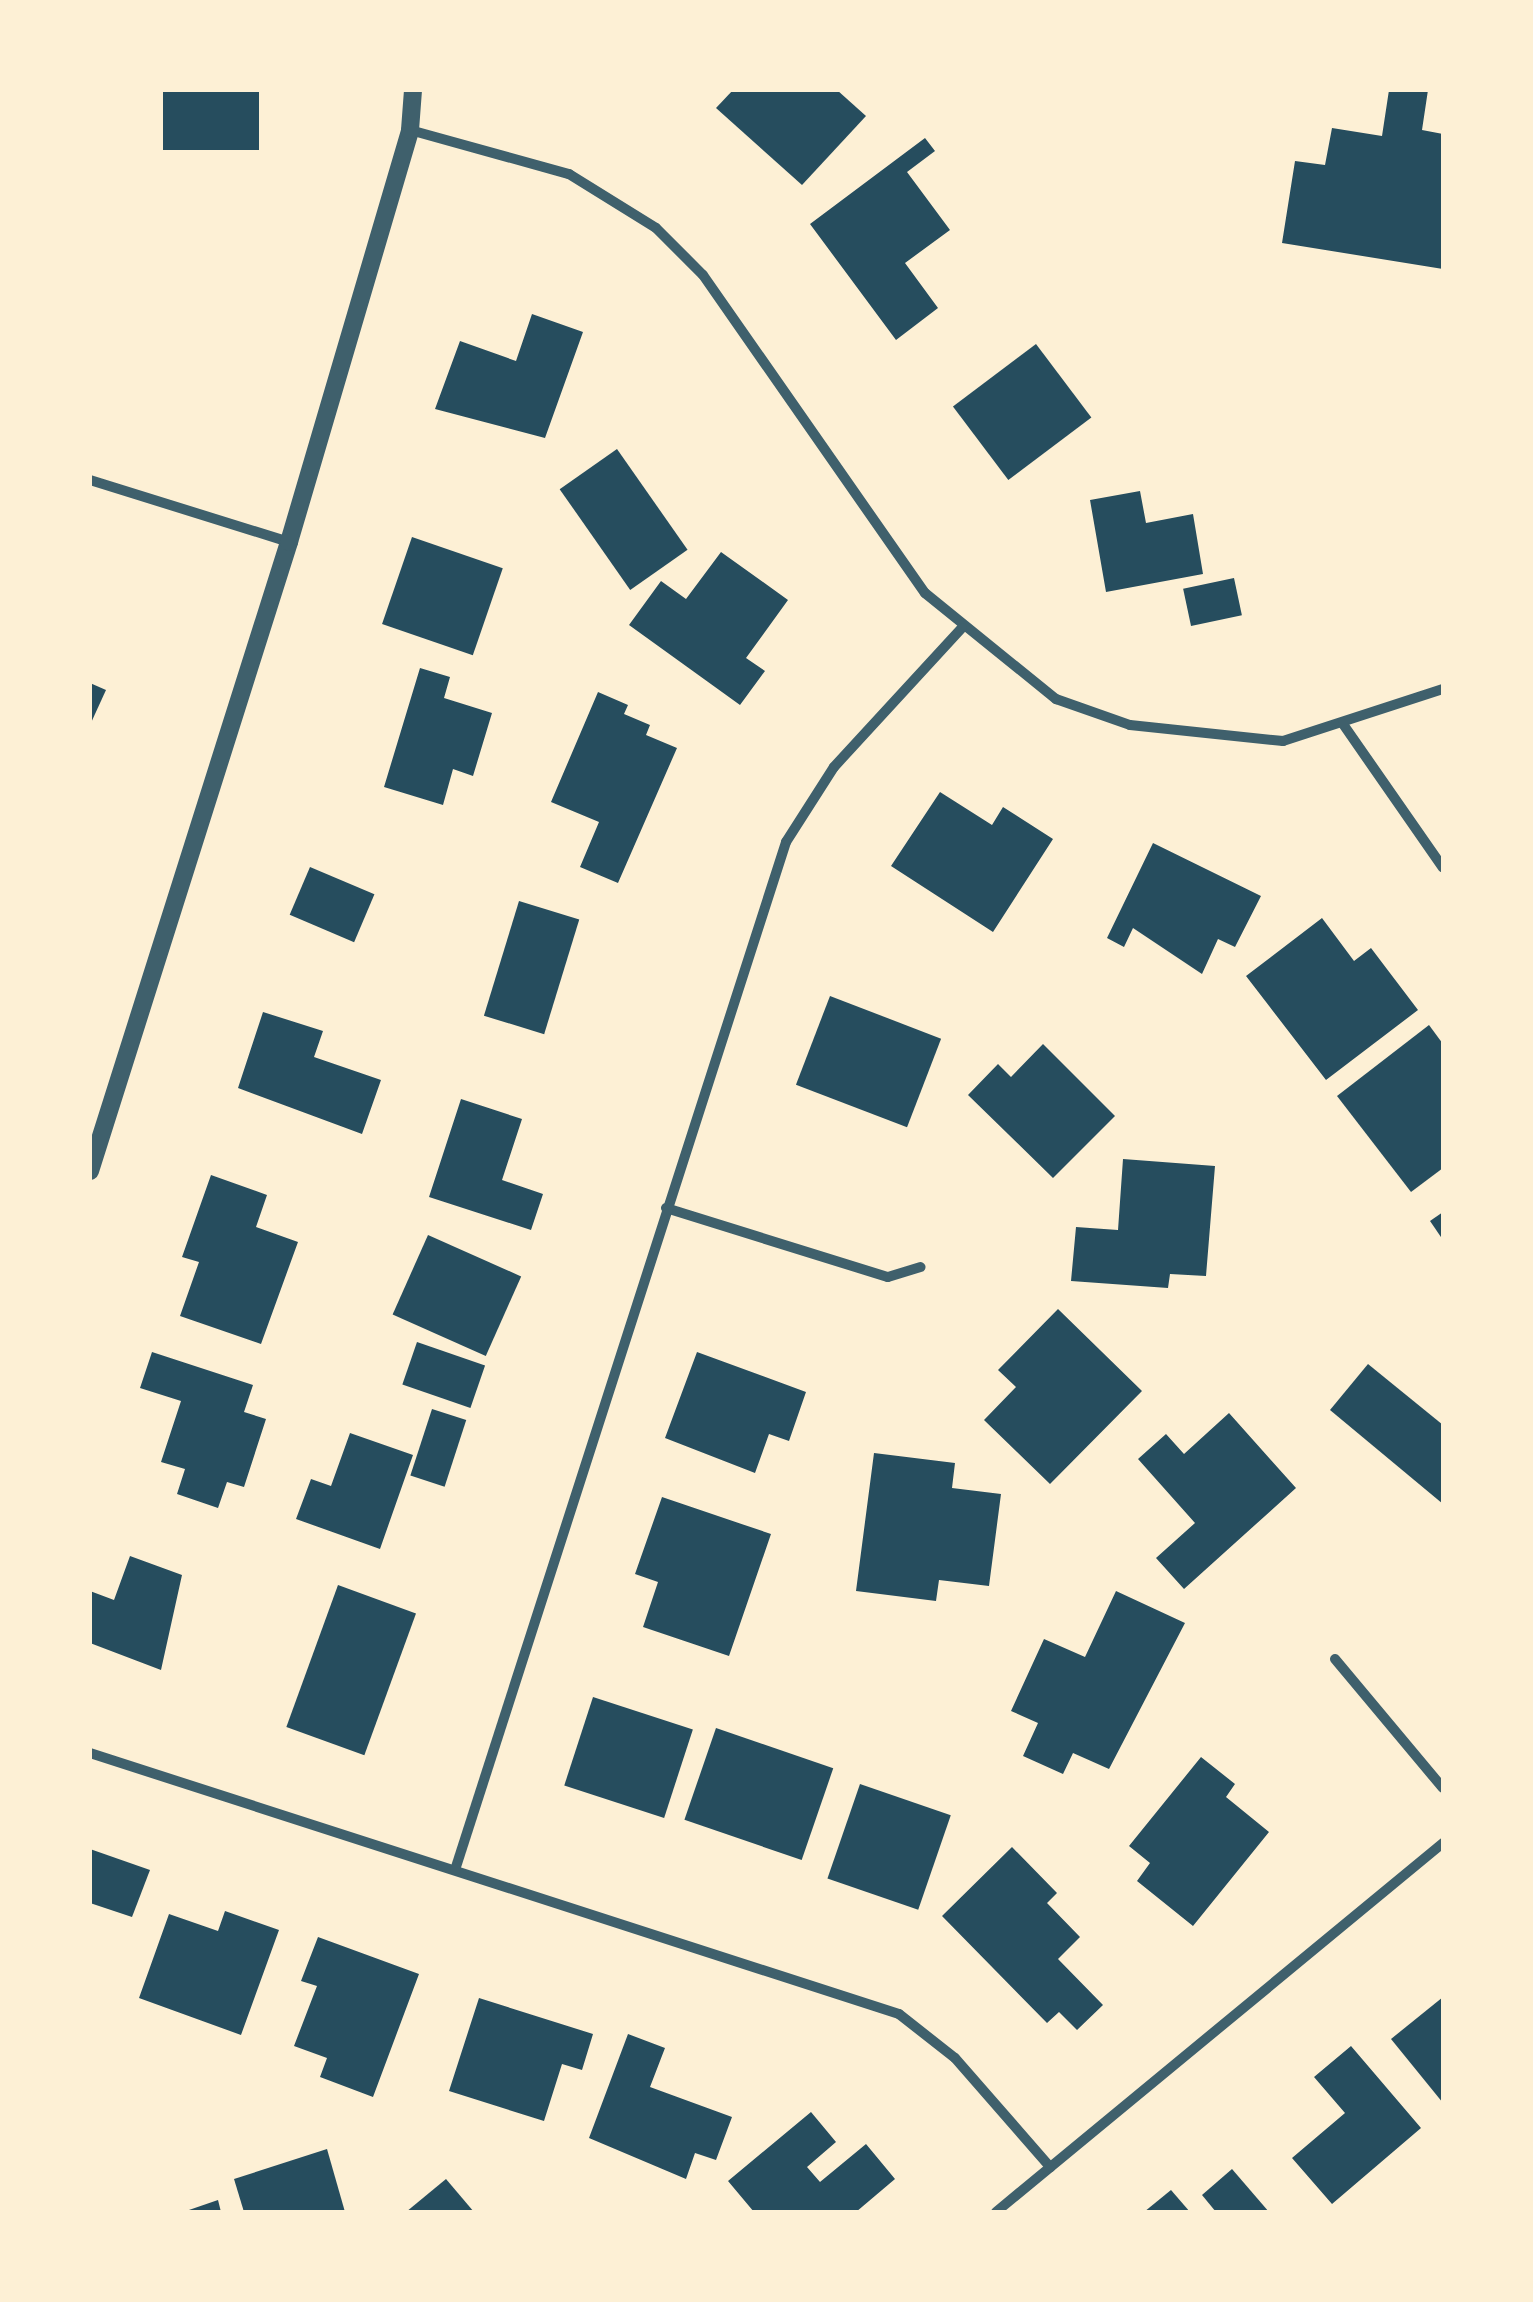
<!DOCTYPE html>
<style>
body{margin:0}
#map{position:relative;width:1533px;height:2302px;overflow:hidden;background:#fdf0d5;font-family:Figtree,sans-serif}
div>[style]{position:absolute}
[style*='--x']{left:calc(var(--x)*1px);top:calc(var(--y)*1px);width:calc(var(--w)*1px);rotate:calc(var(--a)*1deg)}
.building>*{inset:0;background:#264d5e;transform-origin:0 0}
.minor>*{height:10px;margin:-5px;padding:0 5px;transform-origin:5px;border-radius:5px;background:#3f606c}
.tertiary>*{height:18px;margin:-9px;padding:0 9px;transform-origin:9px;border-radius:9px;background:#3f606c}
span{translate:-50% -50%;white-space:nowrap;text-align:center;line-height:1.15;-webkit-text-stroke:10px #fdf0d5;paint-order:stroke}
.frame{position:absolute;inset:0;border:92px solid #fdf0d5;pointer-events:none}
</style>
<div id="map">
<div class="building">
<div style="left:163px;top:90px;width:96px;height:60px"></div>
<div style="clip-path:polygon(733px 90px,837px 90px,866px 116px,802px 185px,716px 108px)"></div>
<div style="clip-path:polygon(1389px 90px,1428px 90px,1422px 130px,1443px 134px,1443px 269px,1282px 243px,1295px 161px,1325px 165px,1332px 128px,1382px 136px)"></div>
<div style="clip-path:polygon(925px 138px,935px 151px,907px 172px,950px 230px,905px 263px,938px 308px,896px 340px,810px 224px)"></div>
<div style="clip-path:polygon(532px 314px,583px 332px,545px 438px,435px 409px,460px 341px,516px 361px)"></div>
<div style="left:1036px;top:344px;width:92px;height:104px;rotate:53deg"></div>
<div style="left:617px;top:449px;width:123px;height:70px;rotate:55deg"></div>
<div style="clip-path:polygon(1140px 491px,1146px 523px,1193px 514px,1203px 574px,1106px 592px,1090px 500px)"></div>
<div style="left:412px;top:537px;width:96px;height:92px;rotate:19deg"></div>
<div style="clip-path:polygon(721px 552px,788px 600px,746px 658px,765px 671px,740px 705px,629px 625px,661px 581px,686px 599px)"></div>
<div style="left:1234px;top:578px;width:38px;height:52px;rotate:78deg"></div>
<div style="clip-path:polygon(420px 668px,450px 677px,444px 698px,492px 713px,473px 776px,453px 769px,443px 805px,384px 787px)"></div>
<div style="clip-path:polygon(90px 683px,106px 690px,90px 725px)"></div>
<div style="clip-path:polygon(598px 692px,628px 705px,624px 714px,650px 725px,646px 735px,677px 748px,618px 883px,580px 867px,599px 822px,551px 802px)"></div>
<div style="clip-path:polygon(940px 792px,992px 825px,1003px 807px,1053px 839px,993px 932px,891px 866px)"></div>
<div style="clip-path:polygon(1153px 843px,1261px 896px,1235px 947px,1218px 939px,1202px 974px,1133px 928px,1124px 947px,1107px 938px)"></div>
<div style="left:310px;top:867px;width:70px;height:52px;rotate:23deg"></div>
<div style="left:519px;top:901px;width:63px;height:120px;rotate:17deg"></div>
<div style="clip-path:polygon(1322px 918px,1354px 961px,1371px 948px,1418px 1010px,1326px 1080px,1246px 976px)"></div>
<div style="left:830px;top:996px;width:119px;height:95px;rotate:21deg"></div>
<div style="clip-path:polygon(263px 1012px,323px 1031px,314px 1057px,381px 1080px,362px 1134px,238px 1088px)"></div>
<div style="clip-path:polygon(1429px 1025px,1443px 1044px,1443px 1168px,1411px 1192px,1337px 1096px)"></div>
<div style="clip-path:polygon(1043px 1044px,1115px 1116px,1053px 1178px,968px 1095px,998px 1064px,1011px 1077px)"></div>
<div style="clip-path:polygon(461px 1099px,522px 1119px,502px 1180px,543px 1194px,531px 1230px,429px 1197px)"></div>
<div style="clip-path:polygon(1123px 1159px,1215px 1166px,1206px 1276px,1170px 1274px,1168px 1288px,1071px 1281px,1076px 1227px,1118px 1230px)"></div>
<div style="clip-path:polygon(211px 1175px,267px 1195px,256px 1227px,298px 1242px,261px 1344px,180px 1316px,199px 1262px,182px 1257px)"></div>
<div style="clip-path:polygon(1443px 1212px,1443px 1240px,1430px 1221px)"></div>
<div style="left:428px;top:1235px;width:102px;height:87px;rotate:24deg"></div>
<div style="clip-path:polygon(1058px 1309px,1142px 1391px,1050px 1484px,984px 1420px,1016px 1387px,998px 1370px)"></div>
<div style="left:417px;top:1342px;width:72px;height:45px;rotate:19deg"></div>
<div style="clip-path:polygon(152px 1352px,253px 1385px,244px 1412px,266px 1419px,244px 1487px,227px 1482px,218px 1508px,177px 1494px,185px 1469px,161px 1462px,181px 1401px,140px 1388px)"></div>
<div style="clip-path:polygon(697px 1352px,806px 1392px,789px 1441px,769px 1434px,755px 1473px,665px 1438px)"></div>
<div style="clip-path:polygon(1368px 1364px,1443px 1425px,1443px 1504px,1330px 1410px)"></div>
<div style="left:432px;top:1409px;width:36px;height:70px;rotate:18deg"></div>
<div style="clip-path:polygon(1229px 1413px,1296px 1488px,1184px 1589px,1156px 1558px,1195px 1523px,1138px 1459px,1166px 1434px,1184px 1454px)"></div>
<div style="clip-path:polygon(350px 1433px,413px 1455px,380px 1549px,296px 1519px,311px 1479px,331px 1486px)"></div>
<div style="clip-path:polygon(874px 1453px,955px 1463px,952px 1488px,1001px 1494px,989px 1586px,939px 1580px,936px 1601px,856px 1591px)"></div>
<div style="clip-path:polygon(662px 1497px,771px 1534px,729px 1656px,643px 1627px,658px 1582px,635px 1574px)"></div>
<div style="clip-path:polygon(130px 1556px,182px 1575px,161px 1670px,90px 1643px,90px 1591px,114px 1600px)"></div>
<div style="left:338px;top:1585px;width:83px;height:151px;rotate:20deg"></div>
<div style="clip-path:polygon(1116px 1591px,1185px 1623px,1109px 1769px,1073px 1753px,1063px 1774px,1023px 1756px,1038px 1723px,1011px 1711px,1044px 1639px,1085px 1657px)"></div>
<div style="left:593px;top:1697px;width:105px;height:93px;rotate:18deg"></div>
<div style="left:716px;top:1728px;width:124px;height:97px;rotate:19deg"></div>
<div style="clip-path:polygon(1201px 1757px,1235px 1784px,1226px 1797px,1269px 1832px,1193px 1926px,1137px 1881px,1150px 1863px,1129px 1846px)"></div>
<div style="left:860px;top:1784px;width:96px;height:100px;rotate:19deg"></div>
<div style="clip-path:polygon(1012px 1847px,1057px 1893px,1047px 1903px,1080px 1937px,1058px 1959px,1103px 2005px,1077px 2030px,1059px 2012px,1047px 2023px,942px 1916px)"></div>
<div style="clip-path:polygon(90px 1849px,150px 1870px,132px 1917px,90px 1903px)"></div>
<div style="clip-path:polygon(225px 1911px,279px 1930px,241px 2035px,139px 1998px,169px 1914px,218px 1931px)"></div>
<div style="clip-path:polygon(318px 1937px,419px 1974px,373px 2097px,320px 2077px,327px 2058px,294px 2046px,317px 1986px,301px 1981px)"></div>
<div style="clip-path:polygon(1443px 1997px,1443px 2103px,1391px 2039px)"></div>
<div style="clip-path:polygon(479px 1998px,593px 2034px,582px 2070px,562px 2064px,544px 2121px,449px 2091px)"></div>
<div style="clip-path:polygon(628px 2034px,665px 2048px,650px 2087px,732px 2117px,716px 2160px,695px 2153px,686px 2179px,589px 2138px)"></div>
<div style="clip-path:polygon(1351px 2046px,1421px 2128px,1332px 2204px,1292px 2158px,1345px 2113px,1314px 2077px)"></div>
<div style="clip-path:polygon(811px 2112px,836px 2142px,807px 2167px,820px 2182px,866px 2144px,895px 2179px,856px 2212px,754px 2212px,728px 2181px)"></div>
<div style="clip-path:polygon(327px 2149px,345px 2212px,244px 2212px,234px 2179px)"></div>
<div style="clip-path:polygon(1232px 2169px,1269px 2212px,1216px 2212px,1202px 2195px)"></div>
<div style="clip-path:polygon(446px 2179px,474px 2212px,406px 2212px)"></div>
<div style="clip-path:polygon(1171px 2190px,1190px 2212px,1144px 2212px)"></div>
<div style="clip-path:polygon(218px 2200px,221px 2212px,186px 2212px,186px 2211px)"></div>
</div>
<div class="minor">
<div style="--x:410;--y:130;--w:165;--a:15.5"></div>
<div style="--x:569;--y:174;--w:102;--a:31.8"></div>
<div style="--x:656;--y:228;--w:66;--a:45"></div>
<div style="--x:703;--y:275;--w:388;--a:55.1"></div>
<div style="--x:925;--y:593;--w:169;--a:39"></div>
<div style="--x:1056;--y:699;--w:78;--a:19.4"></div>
<div style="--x:1130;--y:725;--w:154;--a:6"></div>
<div style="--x:1283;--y:741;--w:168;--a:-18"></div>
<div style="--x:90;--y:480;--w:208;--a:17.3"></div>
<div style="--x:1343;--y:724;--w:175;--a:55.2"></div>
<div style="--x:666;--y:1208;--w:232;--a:17.3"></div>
<div style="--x:888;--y:1277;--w:34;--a:-17"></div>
<div style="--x:1335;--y:1659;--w:168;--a:50.1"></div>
<div style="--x:90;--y:1753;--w:850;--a:17.88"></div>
<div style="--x:899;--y:2014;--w:71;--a:38.2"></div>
<div style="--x:955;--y:2058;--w:145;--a:48.9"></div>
<div style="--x:455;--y:1870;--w:1080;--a:-72.15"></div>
<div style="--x:786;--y:842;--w:89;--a:-57.4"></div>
<div style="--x:834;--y:767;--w:189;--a:-47.4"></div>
<div style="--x:996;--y:2212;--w:580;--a:-39.54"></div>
</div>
<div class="tertiary">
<div style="--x:90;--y:1171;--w:660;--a:-72.44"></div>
<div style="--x:289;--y:542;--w:429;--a:-73.6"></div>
<div style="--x:410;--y:130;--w:40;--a:-85.7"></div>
</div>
<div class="frame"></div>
</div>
